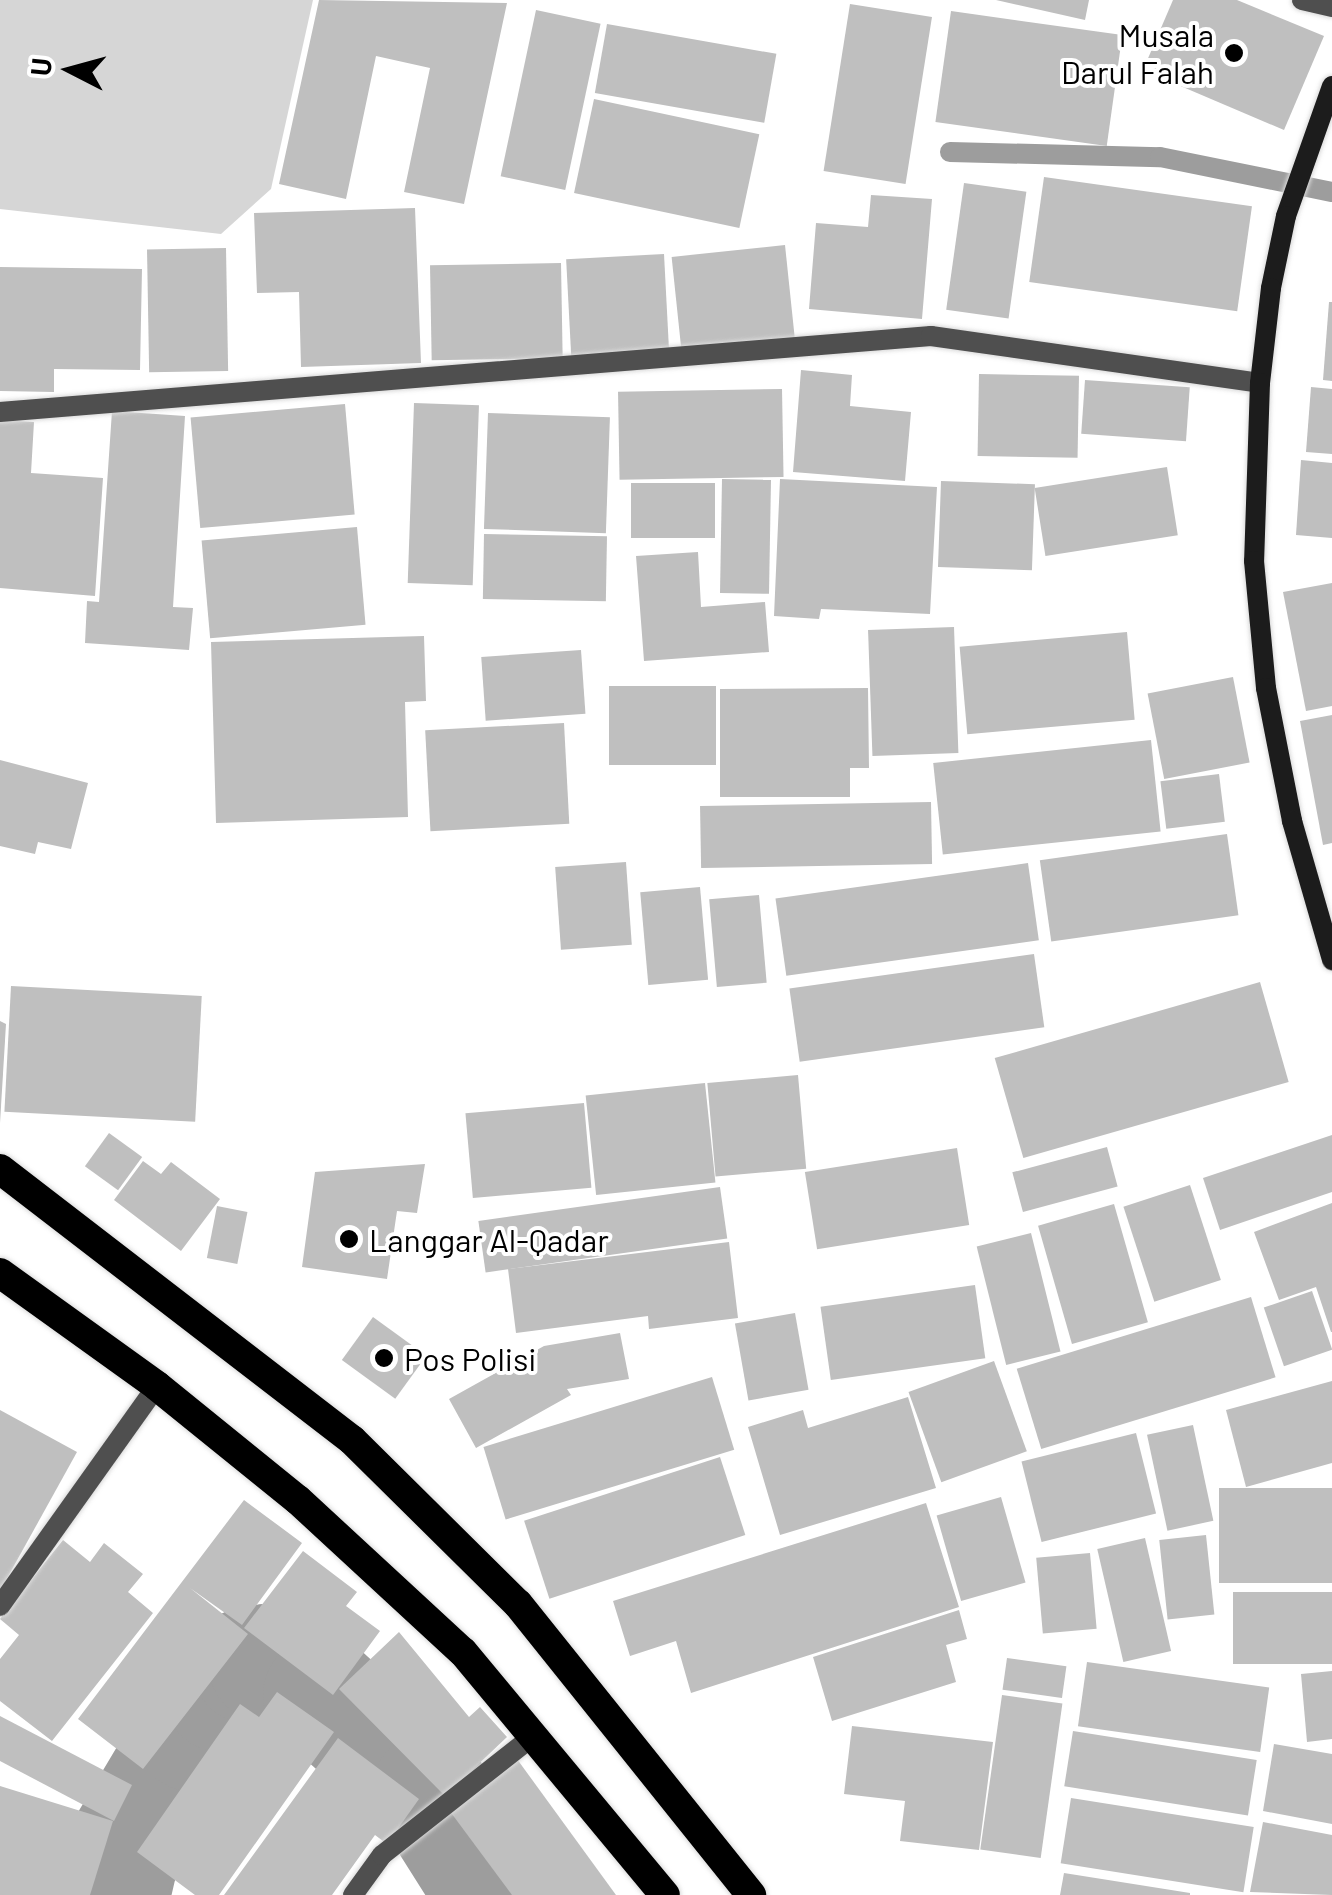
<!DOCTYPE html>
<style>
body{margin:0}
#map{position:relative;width:1332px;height:1895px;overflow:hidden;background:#fff;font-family:Barlow,sans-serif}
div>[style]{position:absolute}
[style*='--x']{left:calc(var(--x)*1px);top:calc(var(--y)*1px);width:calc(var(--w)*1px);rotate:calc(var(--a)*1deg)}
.green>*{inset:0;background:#d6d6d6}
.stream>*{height:20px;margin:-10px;padding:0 10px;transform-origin:10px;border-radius:10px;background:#9d9d9d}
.river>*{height:118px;margin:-59px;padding:0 59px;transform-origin:59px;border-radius:59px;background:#9d9d9d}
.building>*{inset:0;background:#bfbfbf;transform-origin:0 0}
.roads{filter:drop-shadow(0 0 2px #dbdbdb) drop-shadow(0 0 2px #dbdbdb)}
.street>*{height:20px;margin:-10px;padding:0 10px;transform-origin:10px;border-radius:10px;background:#4f4f4f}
.secondary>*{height:20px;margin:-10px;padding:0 10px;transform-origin:10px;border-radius:10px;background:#1c1c1c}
.highway>*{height:30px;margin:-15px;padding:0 15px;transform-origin:15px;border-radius:15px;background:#000}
.dots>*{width:28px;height:28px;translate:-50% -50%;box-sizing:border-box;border:5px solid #fff;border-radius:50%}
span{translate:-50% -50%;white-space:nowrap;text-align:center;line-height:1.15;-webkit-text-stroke:8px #fff;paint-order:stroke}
.poi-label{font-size:32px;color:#000}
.right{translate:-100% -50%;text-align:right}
.left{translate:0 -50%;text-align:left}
.north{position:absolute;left:20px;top:20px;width:100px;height:100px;-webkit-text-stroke:8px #fff;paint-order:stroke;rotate:276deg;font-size:28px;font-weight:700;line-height:40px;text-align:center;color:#000}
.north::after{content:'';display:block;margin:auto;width:35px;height:45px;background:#000;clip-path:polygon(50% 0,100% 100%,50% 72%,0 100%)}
</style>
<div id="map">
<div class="green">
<div style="clip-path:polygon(0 0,313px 0,271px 189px,221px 234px,0 209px)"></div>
</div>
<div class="stream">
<div style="--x:950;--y:152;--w:210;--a:1.4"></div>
<div style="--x:1160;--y:157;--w:176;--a:11.5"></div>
</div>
<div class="river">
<div style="--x:111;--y:1895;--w:39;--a:-77"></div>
<div style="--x:120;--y:1857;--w:144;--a:-59.2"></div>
<div style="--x:194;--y:1733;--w:49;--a:-55"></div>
<div style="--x:222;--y:1693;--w:40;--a:-44"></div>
<div style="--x:251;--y:1665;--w:16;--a:-7"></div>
<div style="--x:267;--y:1663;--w:64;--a:30.2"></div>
<div style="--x:322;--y:1695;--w:145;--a:41.9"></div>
<div style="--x:430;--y:1792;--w:122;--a:57.7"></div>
</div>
<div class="building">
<div style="clip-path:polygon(319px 0,507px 3px,464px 204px,404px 192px,430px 68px,376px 56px,346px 199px,279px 184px)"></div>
<div style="clip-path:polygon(996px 0,1089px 0,1085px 20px)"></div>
<div style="clip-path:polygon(1173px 0,1237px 0,1324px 36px,1284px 130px,1143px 70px)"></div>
<div style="left:850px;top:4px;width:83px;height:169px;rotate:9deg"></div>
<div style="left:536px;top:10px;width:66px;height:170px;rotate:12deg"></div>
<div style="left:951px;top:11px;width:173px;height:112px;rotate:8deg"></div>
<div style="left:607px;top:24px;width:172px;height:70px;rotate:10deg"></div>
<div style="left:594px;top:99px;width:169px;height:96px;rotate:12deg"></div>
<div style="left:1044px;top:177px;width:210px;height:106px;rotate:8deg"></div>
<div style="left:964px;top:183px;width:63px;height:128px;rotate:8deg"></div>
<div style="clip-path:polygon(871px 195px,932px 199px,922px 319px,809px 309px,816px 223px,868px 227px)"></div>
<div style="clip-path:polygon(415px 208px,421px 363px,301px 367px,299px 292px,257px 293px,254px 213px)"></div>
<div style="left:785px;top:245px;width:96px;height:114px;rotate:84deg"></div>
<div style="left:226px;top:248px;width:123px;height:79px;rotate:89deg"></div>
<div style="left:664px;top:254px;width:100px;height:98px;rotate:87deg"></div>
<div style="left:561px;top:263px;width:95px;height:131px;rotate:89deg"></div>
<div style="clip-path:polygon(0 267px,142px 269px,140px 370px,54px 369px,54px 392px,0 391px)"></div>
<div style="clip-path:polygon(1329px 302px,1332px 302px,1332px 381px,1323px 380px)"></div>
<div style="clip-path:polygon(801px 370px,852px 375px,850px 406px,911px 412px,905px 481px,793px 472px)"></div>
<div style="left:979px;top:374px;width:100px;height:82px;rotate:1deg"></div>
<div style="left:1085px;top:380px;width:105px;height:54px;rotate:4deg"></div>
<div style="clip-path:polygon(1311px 387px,1332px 389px,1332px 454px,1306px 452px)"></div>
<div style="left:782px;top:389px;width:88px;height:164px;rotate:89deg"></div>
<div style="left:414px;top:403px;width:65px;height:180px;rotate:2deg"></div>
<div style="left:345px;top:404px;width:111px;height:155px;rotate:85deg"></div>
<div style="clip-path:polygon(112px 411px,185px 416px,173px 607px,193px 608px,189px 650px,85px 643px,87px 601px,99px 602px)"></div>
<div style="left:488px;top:413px;width:122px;height:116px;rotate:2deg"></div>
<div style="clip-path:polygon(0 420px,34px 422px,31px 473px,103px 478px,95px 596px,0 588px)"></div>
<div style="clip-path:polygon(1301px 460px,1332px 463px,1332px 538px,1296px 535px)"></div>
<div style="left:1167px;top:467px;width:69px;height:134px;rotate:81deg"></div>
<div style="left:722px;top:479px;width:49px;height:114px;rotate:1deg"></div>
<div style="clip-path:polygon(780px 479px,937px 487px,930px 614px,821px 609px,819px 619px,774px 616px)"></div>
<div style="left:941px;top:481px;width:94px;height:86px;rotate:2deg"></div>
<div style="left:715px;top:483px;width:55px;height:84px;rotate:90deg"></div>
<div style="left:357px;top:527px;width:98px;height:156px;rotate:85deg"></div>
<div style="left:484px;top:534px;width:123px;height:65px;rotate:1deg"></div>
<div style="clip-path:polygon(698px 552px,701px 607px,765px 602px,769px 652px,644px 661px,636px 556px)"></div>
<div style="clip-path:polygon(1332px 583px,1332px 706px,1306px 711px,1283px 592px)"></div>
<div style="left:954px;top:627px;width:126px;height:86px;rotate:88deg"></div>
<div style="left:1127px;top:632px;width:88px;height:168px;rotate:85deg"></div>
<div style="clip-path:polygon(424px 636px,426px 701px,405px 702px,408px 817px,216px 823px,211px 642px)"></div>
<div style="left:581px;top:650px;width:64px;height:100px;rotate:86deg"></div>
<div style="left:1233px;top:677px;width:87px;height:87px;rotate:79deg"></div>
<div style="left:716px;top:686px;width:79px;height:107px;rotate:90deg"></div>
<div style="clip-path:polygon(868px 688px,869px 768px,850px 768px,850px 797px,720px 797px,720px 689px)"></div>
<div style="clip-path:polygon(1332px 715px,1332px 843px,1323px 845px,1300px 721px)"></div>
<div style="left:564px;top:723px;width:101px;height:139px;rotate:87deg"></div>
<div style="left:1151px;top:740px;width:92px;height:219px;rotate:84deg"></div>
<div style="clip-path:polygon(0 760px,88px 783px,71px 849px,38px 842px,35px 854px,0 846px)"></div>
<div style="left:1219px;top:774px;width:48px;height:59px;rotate:83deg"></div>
<div style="left:931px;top:802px;width:62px;height:231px;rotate:89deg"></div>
<div style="left:1227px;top:834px;width:82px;height:189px;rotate:82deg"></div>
<div style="left:626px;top:862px;width:83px;height:71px;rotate:86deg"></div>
<div style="left:1028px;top:863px;width:78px;height:255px;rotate:82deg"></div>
<div style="left:700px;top:887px;width:93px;height:60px;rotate:85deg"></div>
<div style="left:759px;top:895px;width:88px;height:50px;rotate:85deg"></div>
<div style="left:1034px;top:954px;width:74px;height:247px;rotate:82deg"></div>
<div style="left:1260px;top:982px;width:104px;height:276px;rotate:74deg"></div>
<div style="left:11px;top:986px;width:191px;height:126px;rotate:3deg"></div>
<div style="clip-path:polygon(0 1021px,6px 1024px,0 1123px)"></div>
<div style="left:798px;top:1075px;width:94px;height:91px;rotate:85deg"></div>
<div style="left:705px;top:1083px;width:100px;height:120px;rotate:84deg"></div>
<div style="left:584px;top:1103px;width:85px;height:119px;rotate:85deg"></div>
<div style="left:109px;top:1133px;width:41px;height:41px;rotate:36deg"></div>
<div style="clip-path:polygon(1332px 1135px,1332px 1192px,1220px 1230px,1203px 1178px)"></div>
<div style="left:1107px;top:1147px;width:41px;height:98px;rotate:75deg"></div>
<div style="left:957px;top:1148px;width:78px;height:154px;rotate:81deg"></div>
<div style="clip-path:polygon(143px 1161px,161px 1174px,171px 1162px,220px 1199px,181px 1251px,114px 1200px)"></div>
<div style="clip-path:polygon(425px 1164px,417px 1213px,397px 1211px,387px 1279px,302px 1267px,315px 1172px)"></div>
<div style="left:1190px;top:1185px;width:100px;height:70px;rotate:72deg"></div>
<div style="left:720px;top:1187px;width:52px;height:244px;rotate:82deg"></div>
<div style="clip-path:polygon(1332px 1203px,1332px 1332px,1331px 1332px,1316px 1287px,1279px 1300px,1254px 1232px)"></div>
<div style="left:1114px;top:1204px;width:123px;height:79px;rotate:74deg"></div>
<div style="left:217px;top:1206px;width:31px;height:53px;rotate:11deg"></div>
<div style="left:1031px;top:1233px;width:122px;height:56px;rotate:76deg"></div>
<div style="clip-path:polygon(729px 1242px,738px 1318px,649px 1329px,648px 1316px,516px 1333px,508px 1269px)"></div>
<div style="left:975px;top:1285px;width:74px;height:156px;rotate:82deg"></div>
<div style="left:1312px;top:1291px;width:62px;height:51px;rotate:71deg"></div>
<div style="left:1251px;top:1297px;width:84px;height:245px;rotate:73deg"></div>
<div style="left:795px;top:1313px;width:78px;height:61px;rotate:80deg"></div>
<div style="left:373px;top:1317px;width:66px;height:53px;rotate:36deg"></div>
<div style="clip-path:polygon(620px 1333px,629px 1379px,567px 1389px,571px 1395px,476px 1448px,449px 1399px,544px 1346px)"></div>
<div style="left:994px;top:1361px;width:96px;height:91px;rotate:70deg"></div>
<div style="left:712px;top:1377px;width:76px;height:239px;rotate:73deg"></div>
<div style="clip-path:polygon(1332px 1381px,1332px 1463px,1246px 1487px,1226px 1410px)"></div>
<div style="clip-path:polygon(908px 1397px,936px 1488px,780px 1535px,748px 1427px,803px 1410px,808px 1428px)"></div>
<div style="clip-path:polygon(0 1410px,77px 1452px,0 1591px)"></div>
<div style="left:1193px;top:1425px;width:98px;height:47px;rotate:78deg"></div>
<div style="left:1136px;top:1433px;width:83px;height:118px;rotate:76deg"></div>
<div style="left:720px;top:1457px;width:82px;height:206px;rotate:72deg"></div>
<div style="left:1332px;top:1488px;width:95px;height:113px;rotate:90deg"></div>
<div style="left:1001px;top:1497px;width:89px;height:67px;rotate:74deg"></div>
<div style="clip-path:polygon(244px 1500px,302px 1543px,242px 1625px,190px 1588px,248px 1634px,143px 1769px,78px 1719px)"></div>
<div style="clip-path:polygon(926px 1503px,959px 1607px,691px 1693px,676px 1641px,630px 1656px,613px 1601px)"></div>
<div style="left:1206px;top:1535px;width:80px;height:47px;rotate:84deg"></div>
<div style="left:1145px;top:1538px;width:116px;height:49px;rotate:77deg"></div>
<div style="clip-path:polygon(63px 1540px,90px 1562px,104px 1543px,143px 1574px,128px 1592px,153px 1613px,52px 1741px,0 1701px,0 1659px,19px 1635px,0 1619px)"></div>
<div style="clip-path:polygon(303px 1551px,357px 1592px,346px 1606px,380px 1631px,333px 1695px,244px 1628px)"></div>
<div style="left:1090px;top:1553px;width:76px;height:54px;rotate:85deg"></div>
<div style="left:1332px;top:1592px;width:72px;height:99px;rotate:90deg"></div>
<div style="clip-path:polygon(959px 1610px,967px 1639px,946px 1645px,956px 1682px,832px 1721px,813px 1657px)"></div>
<div style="clip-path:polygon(399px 1632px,469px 1717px,480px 1707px,507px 1737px,445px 1796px,339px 1689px)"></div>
<div style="left:1007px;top:1658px;width:60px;height:32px;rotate:8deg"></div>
<div style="left:1087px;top:1662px;width:184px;height:65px;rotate:8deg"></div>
<div style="clip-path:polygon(1332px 1671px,1332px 1739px,1307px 1742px,1301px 1674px)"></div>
<div style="clip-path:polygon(277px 1692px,334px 1732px,219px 1895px,195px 1895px,137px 1852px,240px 1704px,259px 1717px)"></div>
<div style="left:1002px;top:1695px;width:61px;height:156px;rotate:8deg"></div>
<div style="clip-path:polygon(0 1716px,132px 1785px,114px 1821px,0 1761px)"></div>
<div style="clip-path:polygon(852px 1726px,993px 1742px,979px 1850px,900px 1841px,905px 1801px,844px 1794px)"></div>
<div style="left:1073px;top:1731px;width:186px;height:56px;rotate:9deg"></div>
<div style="clip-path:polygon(338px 1738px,419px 1799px,387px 1844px,375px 1835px,332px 1895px,224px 1895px)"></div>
<div style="clip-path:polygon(1274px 1744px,1332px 1754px,1332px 1824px,1263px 1811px)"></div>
<div style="clip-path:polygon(517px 1759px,616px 1895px,512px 1895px,449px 1810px)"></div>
<div style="clip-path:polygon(0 1786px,113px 1821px,90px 1895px,0 1895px)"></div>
<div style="left:1071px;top:1798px;width:185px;height:66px;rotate:9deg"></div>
<div style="clip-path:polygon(1263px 1822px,1332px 1835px,1332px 1895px,1250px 1892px)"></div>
<div style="clip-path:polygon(1064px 1873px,1190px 1893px,1190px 1895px,1060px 1895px)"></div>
</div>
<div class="roads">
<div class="street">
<div style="--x:1302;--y:0;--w:31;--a:13"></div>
<div style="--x:0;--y:412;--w:934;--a:-4.67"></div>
<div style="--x:931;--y:336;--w:332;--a:8.1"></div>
<div style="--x:0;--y:1606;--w:270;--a:-54.5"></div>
<div style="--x:353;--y:1895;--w:49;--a:-54.1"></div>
<div style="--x:382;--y:1855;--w:191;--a:-38.2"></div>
</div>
<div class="secondary">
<div style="--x:1332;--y:86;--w:138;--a:109.5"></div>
<div style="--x:1286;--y:216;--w:74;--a:101.8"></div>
<div style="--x:1271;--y:288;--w:96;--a:96.6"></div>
<div style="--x:1260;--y:383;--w:178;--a:91.9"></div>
<div style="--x:1254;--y:561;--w:128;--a:84.6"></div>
<div style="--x:1266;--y:688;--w:136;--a:78.9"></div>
<div style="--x:1292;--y:821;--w:145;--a:73.9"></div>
</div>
<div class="highway">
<div style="--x:0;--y:1169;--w:444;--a:37.6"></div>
<div style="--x:352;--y:1440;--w:233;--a:44.7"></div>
<div style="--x:518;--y:1604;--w:373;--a:51.3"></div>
<div style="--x:0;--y:1273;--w:193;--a:35.7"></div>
<div style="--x:157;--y:1386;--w:181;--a:39"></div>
<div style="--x:298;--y:1500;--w:224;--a:42.7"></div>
<div style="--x:463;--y:1652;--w:316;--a:50.3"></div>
</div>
</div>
<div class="dots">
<div style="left:1234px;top:53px;background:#000"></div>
<div style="left:349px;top:1239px;background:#000"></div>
<div style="left:384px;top:1358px;background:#000"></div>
</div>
<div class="poi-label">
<span class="right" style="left:1214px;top:53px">Musala<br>Darul Falah</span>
<span class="left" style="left:369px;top:1239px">Langgar Al-Qadar</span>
<span class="left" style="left:404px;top:1358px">Pos Polisi</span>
</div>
<div class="north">U</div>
</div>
